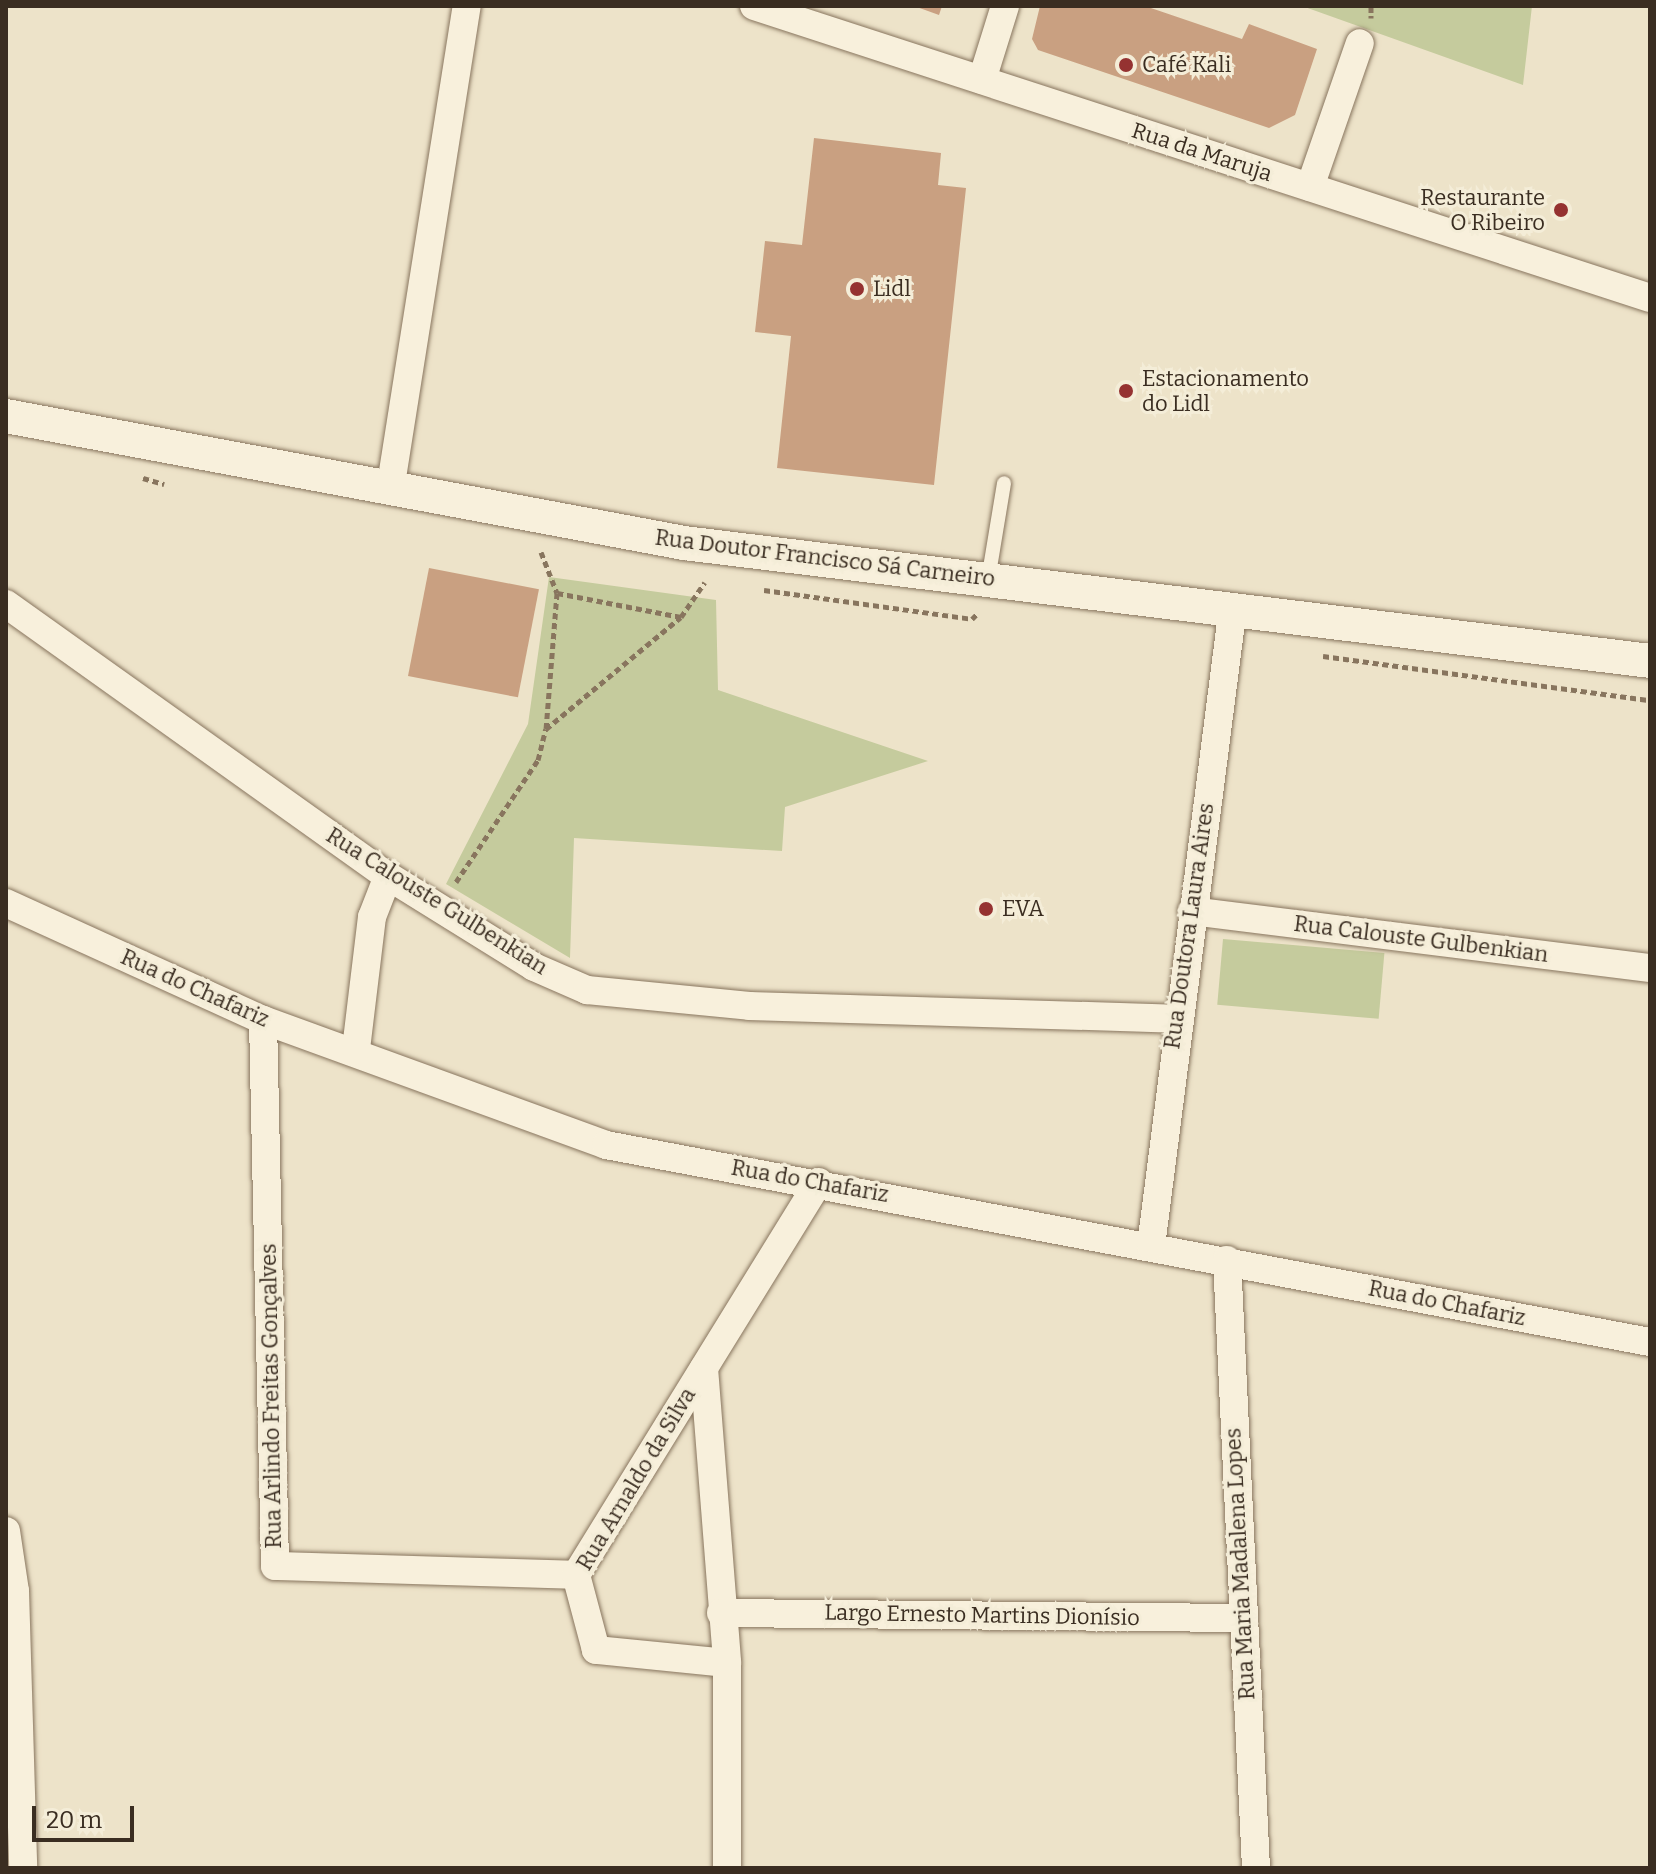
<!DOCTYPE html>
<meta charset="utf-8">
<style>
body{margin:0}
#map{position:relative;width:1656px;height:1874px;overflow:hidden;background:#ede3c9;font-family:Bitter,serif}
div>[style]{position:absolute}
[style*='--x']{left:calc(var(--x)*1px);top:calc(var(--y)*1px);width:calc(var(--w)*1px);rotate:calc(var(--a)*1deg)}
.green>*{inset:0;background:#c5cb9d;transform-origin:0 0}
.building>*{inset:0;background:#c9a081;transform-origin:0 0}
.path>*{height:5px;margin-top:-2.5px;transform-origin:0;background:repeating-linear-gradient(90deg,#88755e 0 6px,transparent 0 10px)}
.roads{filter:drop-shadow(0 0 2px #88755e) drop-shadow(0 0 2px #88755e)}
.service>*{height:14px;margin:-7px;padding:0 7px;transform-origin:7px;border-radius:7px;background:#f8f0dc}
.minor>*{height:28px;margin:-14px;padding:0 14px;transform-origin:14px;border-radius:14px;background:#f8f0dc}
.tertiary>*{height:34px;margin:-17px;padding:0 17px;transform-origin:17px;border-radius:17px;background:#f8f0dc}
.dots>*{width:22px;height:22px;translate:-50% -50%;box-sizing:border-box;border:4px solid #f4edd8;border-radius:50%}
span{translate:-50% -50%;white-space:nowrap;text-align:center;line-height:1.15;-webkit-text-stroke:6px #f4edd8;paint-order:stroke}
.poi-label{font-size:22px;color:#3a2d21}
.left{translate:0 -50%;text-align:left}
.right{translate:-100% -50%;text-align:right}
.street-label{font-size:22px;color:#3a2d21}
.frame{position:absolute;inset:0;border:8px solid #3a2d21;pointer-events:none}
.scale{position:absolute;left:32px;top:1806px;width:102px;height:36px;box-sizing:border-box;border:4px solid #3a2d21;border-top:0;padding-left:10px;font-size:24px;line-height:28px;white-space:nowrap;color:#3a2d21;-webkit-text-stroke:6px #f4edd8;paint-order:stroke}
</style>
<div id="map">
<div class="green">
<div style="clip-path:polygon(1302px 6px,1532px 6px,1523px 85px,1372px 31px)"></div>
<div style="clip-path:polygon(549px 577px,716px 600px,718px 690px,928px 761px,785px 807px,782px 851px,574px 838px,570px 958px,446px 884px,528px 724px)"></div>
<div style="left:1223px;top:939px;width:162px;height:66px;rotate:5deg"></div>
</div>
<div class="building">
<div style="clip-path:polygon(914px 6px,942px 6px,939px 15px)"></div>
<div style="clip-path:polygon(1040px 6px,1145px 6px,1242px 39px,1249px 24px,1317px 49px,1295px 115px,1269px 128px,1038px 50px,1032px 39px)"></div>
<div style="clip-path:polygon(814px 138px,941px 153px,938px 185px,966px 188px,934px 485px,777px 468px,791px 336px,755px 332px,765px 241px,802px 245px)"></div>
<div style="left:429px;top:568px;width:112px;height:110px;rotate:11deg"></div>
</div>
<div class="path">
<div style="--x:1371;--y:6;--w:12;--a:90"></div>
<div style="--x:143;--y:478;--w:22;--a:16"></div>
<div style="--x:541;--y:552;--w:44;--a:68.7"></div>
<div style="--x:764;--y:590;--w:210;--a:7.9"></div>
<div style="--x:972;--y:619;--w:8;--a:-45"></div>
<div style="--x:681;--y:617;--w:42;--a:-55.6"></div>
<div style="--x:1323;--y:656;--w:330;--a:7.7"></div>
<div style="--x:456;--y:882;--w:147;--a:-56.1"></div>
<div style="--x:538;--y:760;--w:32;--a:-76"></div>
<div style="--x:546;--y:729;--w:175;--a:-39.7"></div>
<div style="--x:681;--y:617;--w:126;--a:-169"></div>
<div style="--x:557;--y:593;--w:136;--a:94.6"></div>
</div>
<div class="roads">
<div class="service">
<div style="--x:988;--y:580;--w:98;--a:-80.6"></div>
</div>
<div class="minor">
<div style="--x:754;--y:6;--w:942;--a:18.05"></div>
<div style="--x:982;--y:80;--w:77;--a:-72.7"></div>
<div style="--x:1310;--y:187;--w:152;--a:-70.9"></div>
<div style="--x:391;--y:484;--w:484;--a:-81"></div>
<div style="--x:6;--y:604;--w:469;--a:35.5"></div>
<div style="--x:388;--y:876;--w:172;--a:31.9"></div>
<div style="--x:534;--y:967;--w:58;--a:23.5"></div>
<div style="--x:587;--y:990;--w:163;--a:5.6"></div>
<div style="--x:749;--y:1006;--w:426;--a:1.7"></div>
<div style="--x:6;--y:903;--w:282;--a:24.5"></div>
<div style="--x:263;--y:1020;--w:365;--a:20"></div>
<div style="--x:606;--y:1145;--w:1062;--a:10.69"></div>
<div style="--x:1192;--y:911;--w:462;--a:7.1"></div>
<div style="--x:263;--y:1020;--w:546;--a:88.74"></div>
<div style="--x:275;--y:1566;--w:301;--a:1.7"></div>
<div style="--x:356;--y:1049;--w:133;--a:-83.1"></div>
<div style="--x:372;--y:917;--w:44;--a:-68.7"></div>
<div style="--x:1151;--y:1246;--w:644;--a:-82.69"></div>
<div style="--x:1227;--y:1260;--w:609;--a:87.27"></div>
<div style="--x:704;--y:1368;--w:296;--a:85.5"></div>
<div style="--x:727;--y:1663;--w:205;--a:90"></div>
<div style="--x:6;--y:1531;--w:61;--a:81.5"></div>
<div style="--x:15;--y:1591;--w:277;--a:88.3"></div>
<div style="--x:721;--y:1613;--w:521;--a:0.55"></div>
<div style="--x:727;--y:1663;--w:132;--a:-174.3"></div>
<div style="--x:596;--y:1650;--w:78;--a:-104.9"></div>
<div style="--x:576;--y:1575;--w:462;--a:-58.3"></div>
</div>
<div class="tertiary">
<div style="--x:6;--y:416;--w:690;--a:10.61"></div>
<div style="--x:684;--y:543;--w:973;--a:6.96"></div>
</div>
</div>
<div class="dots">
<div style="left:1126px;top:65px;background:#953231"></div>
<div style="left:1561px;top:210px;background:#953231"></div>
<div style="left:857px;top:289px;background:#953231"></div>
<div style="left:1126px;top:391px;background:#953231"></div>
<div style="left:986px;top:909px;background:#953231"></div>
</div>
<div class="poi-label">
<span class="left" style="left:1142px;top:65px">Café Kali</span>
<span class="right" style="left:1545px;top:210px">Restaurante<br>O Ribeiro</span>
<span class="left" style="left:873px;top:289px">Lidl</span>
<span class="left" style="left:1142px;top:391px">Estacionamento<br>do Lidl</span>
<span class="left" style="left:1002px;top:909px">EVA</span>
</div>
<div class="street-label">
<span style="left:1202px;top:152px;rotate:18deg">Rua da Maruja</span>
<span style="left:825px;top:558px;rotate:7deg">Rua Doutor Francisco Sá Carneiro</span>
<span style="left:437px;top:901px;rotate:32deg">Rua Calouste Gulbenkian</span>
<span style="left:1189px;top:926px;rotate:-82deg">Rua Doutora Laura Aires</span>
<span style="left:1421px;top:939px;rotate:7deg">Rua Calouste Gulbenkian</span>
<span style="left:195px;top:988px;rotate:24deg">Rua do Chafariz</span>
<span style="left:810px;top:1181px;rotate:10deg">Rua do Chafariz</span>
<span style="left:1447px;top:1303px;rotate:11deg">Rua do Chafariz</span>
<span style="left:271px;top:1396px;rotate:-91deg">Rua Arlindo Freitas Gonçalves</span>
<span style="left:636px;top:1479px;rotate:-59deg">Rua Arnaldo da Silva</span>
<span style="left:1240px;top:1564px;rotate:-93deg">Rua Maria Madalena Lopes</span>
<span style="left:982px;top:1615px;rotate:1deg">Largo Ernesto Martins Dionísio</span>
</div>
<div class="frame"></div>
<div class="scale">20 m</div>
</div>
